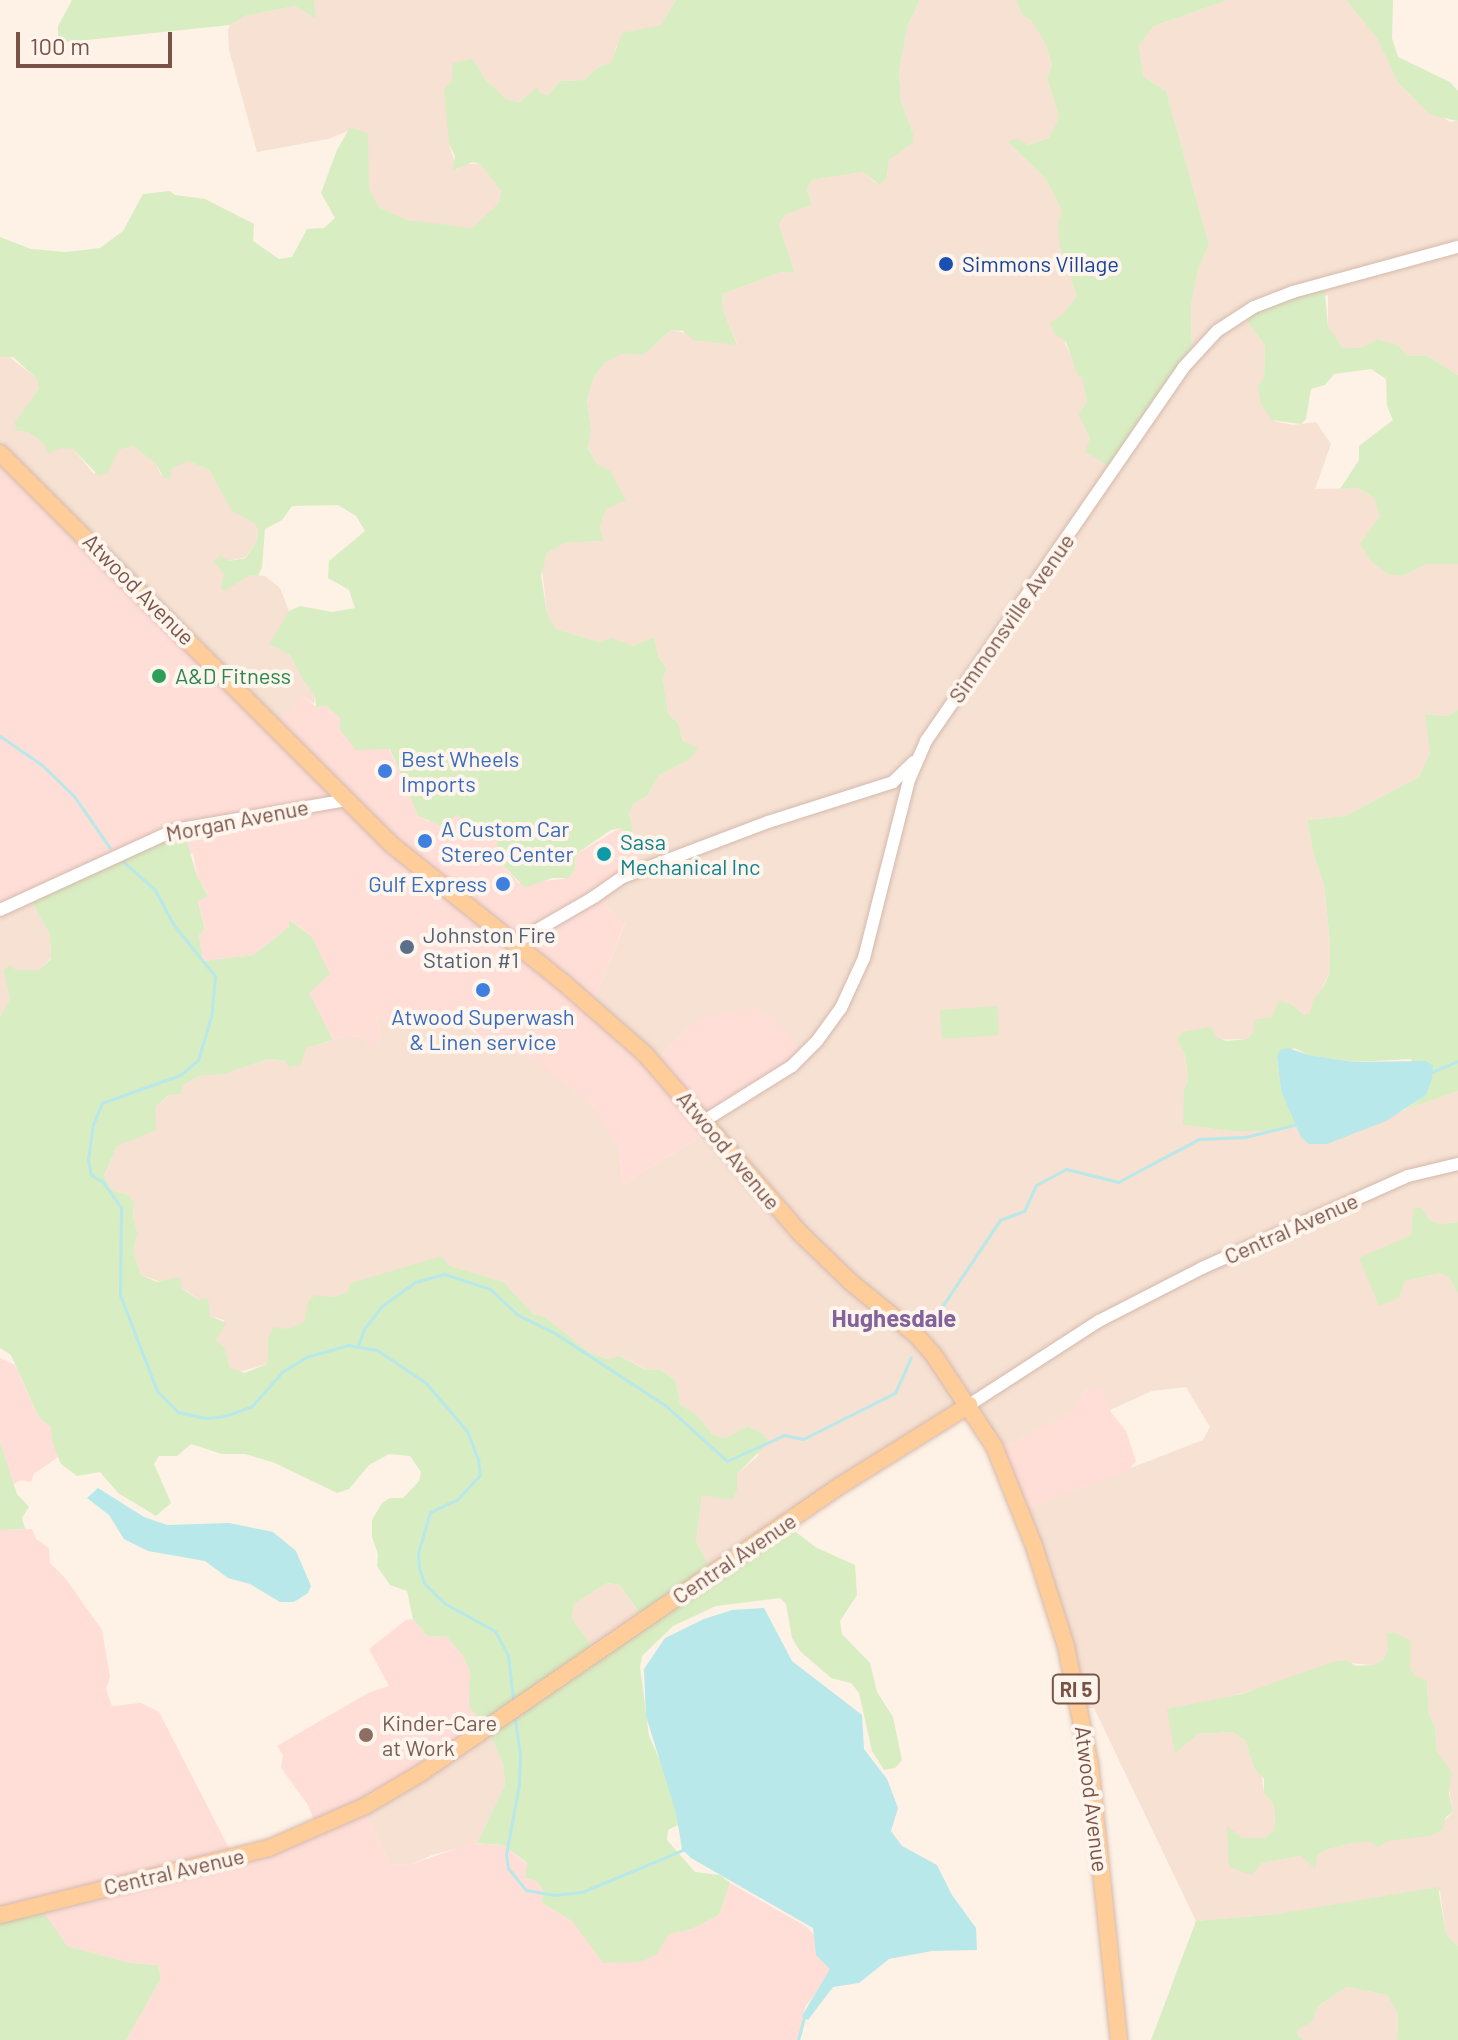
<!DOCTYPE html>
<style>
body{margin:0}
#map{position:relative;width:1458px;height:2040px;overflow:hidden;background:#fef1e5;font-family:Barlow,sans-serif}
div>[style]{position:absolute}
[style*='--x']{left:calc(var(--x)*1px);top:calc(var(--y)*1px);width:calc(var(--w)*1px);rotate:calc(var(--a)*1deg)}
.residential>*{inset:0;background:#f6e1d3}
.commercial>*{inset:0;background:#ffded8}
.green>*{inset:0;background:#d9edc2;transform-origin:0 0}
.water>*{inset:0;background:#b8e8e9}
.stream>*{height:3px;margin:-1.5px;padding:0 1.5px;transform-origin:1.5px;border-radius:1.5px;background:#b8e8e9}
.roads{filter:drop-shadow(0 0 2px #d3b9ac) drop-shadow(0 0 2px #d3b9ac)}
.minor>*{height:12px;margin:-6px;padding:0 6px;transform-origin:6px;border-radius:6px;background:#fff}
.major>*{height:16px;margin:-8px;padding:0 8px;transform-origin:8px;border-radius:8px;background:#ffcd9a}
.dots>*{width:22px;height:22px;translate:-50% -50%;box-sizing:border-box;border:4px solid #fff5ec;border-radius:50%}
span{translate:-50% -50%;white-space:nowrap;text-align:center;line-height:1.15;-webkit-text-stroke:8px #fff5ec;paint-order:stroke}
.shield-label span{padding:2px 6px;background:#fff5ec;border:2px solid;border-radius:6px;-webkit-text-stroke-width:0}
.shield-label{font-size:20px;color:#795348;font-weight:700}
.transit-label{font-size:22px;color:#164399}
.left{translate:0 -50%;text-align:left}
.street-label{font-size:22px;color:#795348}
.leisure-label{font-size:22px;color:#27864d}
.shop-label{font-size:22px;color:#366cbe}
.right{translate:-100% -50%;text-align:right}
.culture-label{font-size:22px;color:#0d838f}
.service-label{font-size:22px;color:#4e5e75}
.education-label{font-size:22px;color:#785e54}
.neighbourhood-label{font-size:24px;color:#82639c;font-weight:700}
.scale{position:absolute;left:16px;top:32px;width:156px;height:36px;box-sizing:border-box;border:4px solid #795348;border-top:0;padding-left:10px;font-size:24px;line-height:28px;white-space:nowrap;color:#795348;-webkit-text-stroke:6px #fff5ec;paint-order:stroke}
</style>
<div id="map">
<div class="residential">
<div style="clip-path:polygon(314px 0,676px 0,661px 25px,616px 47px,612px 63px,598px 67px,584px 80px,560px 81px,548px 95px,520px 102px,506px 99px,485px 79px,473px 59px,449px 144px,457px 170px,464px 164px,480px 164px,501px 191px,499px 203px,482px 222px,472px 228px,452px 228px,407px 220px,379px 207px,369px 188px,367px 163px,353px 129px,328px 139px,257px 152px,229px 50px,228px 30px,232px 21px,245px 16px,295px 6px,315px 18px)"></div>
<div style="clip-path:polygon(evenodd,920px 0,1016px 0,1022px 15px,1031px 19px,1045px 43px,1052px 65px,1047px 78px,1059px 117px,1049px 138px,1028px 145px,1008px 142px,1045px 178px,1062px 211px,1060px 248px,1077px 296px,1062px 336px,1073px 361px,1081px 368px,1087px 402px,1078px 414px,1090px 438px,1093px 454px,1114px 469px,1192px 351px,1191px 306px,1198px 270px,1209px 244px,1166px 91px,1143px 76px,1139px 45px,1154px 26px,1228px 0,1346px 0,1378px 40px,1398px 83px,1415px 100px,1450px 122px,1458px 121px,1458px 375px,1426px 355px,1408px 356px,1398px 345px,1378px 339px,1359px 348px,1343px 348px,1328px 326px,1328px 295px,1243px 315px,1265px 346px,1264px 377px,1274px 421px,1293px 425px,1316px 422px,1331px 444px,1315px 489px,1358px 488px,1374px 498px,1402px 576px,1428px 564px,1458px 564px,1458px 709px,1448px 716px,1426px 714px,1430px 753px,1419px 777px,1345px 816px,1307px 820px,1314px 856px,1324px 885px,1330px 943px,1330px 971px,1310px 1014px,1304px 1015px,1291px 1004px,1247px 1039px,1177px 1040px,1185px 1054px,1188px 1080px,1184px 1090px,1184px 1125px,1231px 1131px,1279px 1131px,1297px 1124px,1301px 1137px,1353px 1134px,1404px 1110px,1458px 1091px,1458px 1222px,1440px 1224px,1430px 1220px,1422px 1208px,1411px 1234px,1399px 1297px,1405px 1281px,1440px 1273px,1449px 1276px,1458px 1294px,1458px 1946px,1446px 1934px,1440px 1891px,1277px 1914px,1196px 1921px,1094px 1708px,1079px 1708px,1020px 1511px,1203px 1440px,1210px 1427px,1186px 1387px,1152px 1391px,1110px 1410px,1086px 1388px,1074px 1412px,996px 1451px,969px 1407px,712px 1573px,696px 1541px,702px 1494px,735px 1486px,737px 1474px,758px 1456px,762px 1433px,747px 1426px,726px 1438px,713px 1435px,698px 1416px,680px 1404px,676px 1381px,660px 1369px,647px 1370px,621px 1356px,608px 1359px,589px 1352px,545px 1317px,533px 1314px,504px 1282px,448px 1265px,442px 1257px,334px 1297px,308px 1301px,304px 1322px,268px 1340px,267px 1364px,239px 1372px,230px 1368px,224px 1348px,216px 1340px,224px 1320px,210px 1316px,199px 1300px,187px 1291px,141px 1275px,133px 1250px,138px 1233px,133px 1217px,134px 1202px,129px 1195px,111px 1190px,104px 1177px,117px 1146px,146px 1132px,155px 1107px,182px 1085px,199px 1076px,224px 1074px,269px 1059px,285px 1061px,306px 1048px,347px 1036px,381px 1038px,377px 1015px,393px 1027px,415px 1027px,457px 1011px,472px 1031px,499px 1047px,534px 1059px,549px 1069px,593px 1106px,611px 1131px,619px 1148px,623px 1184px,709px 1132px,705px 1122px,802px 1053px,773px 1019px,689px 1026px,654px 1063px,592px 1005px,625px 924px,615px 917px,601px 897px,637px 853px,628px 837px,633px 832px,629px 812px,633px 804px,647px 796px,659px 775px,689px 760px,678px 723px,668px 713px,663px 679px,667px 669px,659px 658px,654px 637px,633px 646px,616px 640px,599px 642px,556px 629px,547px 613px,542px 569px,547px 553px,565px 543px,602px 541px,600px 527px,606px 509px,597px 464px,588px 447px,591px 430px,587px 399px,594px 377px,605px 363px,622px 354px,643px 355px,671px 330px,737px 344px,722px 307px,723px 294px,781px 272px,795px 273px,779px 225px,785px 215px,812px 205px,807px 189px,812px 180px,863px 172px,875px 182px,887px 177px,889px 160px,913px 133px,901px 101px,899px 72px,908px 25px,920px 0,1388px 1633px,1400px 1638px,1409px 1649px,1410px 1667px,1415px 1676px,1427px 1681px,1429px 1714px,1435px 1726px,1437px 1752px,1448px 1781px,1453px 1812px,1430px 1836px,1352px 1843px,1326px 1850px,1310px 1861px,1301px 1856px,1262px 1863px,1251px 1874px,1247px 1871px,1241px 1838px,1265px 1838px,1274px 1830px,1275px 1812px,1272px 1802px,1264px 1793px,1261px 1772px,1254px 1768px,1245px 1740px,1232px 1732px,1198px 1734px,1185px 1741px,1168px 1709px,1197px 1706px,1349px 1663px,1372px 1665px,1383px 1660px,1388px 1650px,1388px 1633px)"></div>
<div style="clip-path:polygon(7px 355px,36px 378px,39px 388px,14px 425px,18px 431px,28px 432px,43px 443px,73px 449px,94px 474px,119px 450px,133px 446px,156px 464px,161px 475px,178px 463px,188px 461px,209px 470px,232px 510px,254px 523px,258px 530px,257px 540px,246px 557px,228px 561px,224px 590px,251px 575px,265px 576px,280px 588px,289px 611px,270px 644px,290px 655px,304px 682px,315px 695px,314px 704px,304px 696px,274px 726px,0 454px,0 357px)"></div>
<div style="clip-path:polygon(31px 900px,50px 935px,51px 958px,39px 970px,17px 970px,9px 966px,3px 971px,10px 999px,0 1017px,0 911px)"></div>
<div style="clip-path:polygon(607px 1583px,620px 1585px,644px 1620px,596px 1652px,572px 1619px,574px 1604px)"></div>
<div style="clip-path:polygon(489px 1733px,503px 1763px,505px 1785px,477px 1843px,432px 1855px,410px 1865px,390px 1864px,364px 1809px)"></div>
<div style="clip-path:polygon(1347px 1987px,1387px 1995px,1398px 2015px,1397px 2040px,1305px 2040px,1298px 2036px,1297px 2030px,1303px 2024px,1312px 2022px,1318px 2006px)"></div>
</div>
<div class="commercial">
<div style="clip-path:polygon(0 454px,275px 726px,300px 697px,304px 696px,317px 708px,326px 706px,340px 718px,342px 726px,389px 748px,418px 816px,428px 821px,457px 815px,476px 830px,498px 839px,498px 860px,519px 883px,563px 879px,575px 870px,576px 854px,620px 828px,637px 853px,641px 868px,601px 897px,615px 917px,625px 923px,592px 1005px,654px 1063px,689px 1026px,708px 1016px,753px 1008px,773px 1017px,803px 1053px,705px 1122px,709px 1132px,623px 1184px,619px 1148px,593px 1106px,534px 1059px,491px 1048px,457px 1011px,423px 1031px,414px 1027px,393px 1027px,377px 1016px,381px 1038px,378px 1045px,368px 1046px,362px 1037px,347px 1036px,333px 1040px,308px 993px,312px 937px,291px 920px,289px 927px,253px 955px,203px 961px,199px 935px,205px 930px,198px 900px,208px 895px,197px 876px,193px 853px,0 911px)"></div>
<div style="clip-path:polygon(0 1358px,15px 1365px,39px 1418px,51px 1427px,58px 1457px,34px 1474px,31px 1482px,21px 1480px,14px 1484px,4px 1463px,0 1442px)"></div>
<div style="clip-path:polygon(1086px 1388px,1102px 1389px,1111px 1412px,1126px 1431px,1136px 1461px,1128px 1471px,1020px 1511px,996px 1451px,1073px 1412px)"></div>
<div style="clip-path:polygon(32px 1529px,36px 1539px,49px 1548px,50px 1563px,66px 1579px,102px 1630px,110px 1677px,106px 1689px,112px 1706px,141px 1703px,159px 1712px,233px 1856px,317px 1828px,308px 1805px,281px 1768px,283px 1755px,277px 1746px,368px 1693px,389px 1686px,369px 1649px,406px 1620px,413px 1619px,427px 1636px,447px 1637px,463px 1656px,470px 1670px,482px 1726px,364px 1809px,390px 1864px,410px 1865px,472px 1843px,503px 1845px,527px 1864px,525px 1878px,538px 1882px,544px 1893px,541px 1902px,573px 1922px,601px 1956px,661px 1943px,669px 1934px,692px 1929px,719px 1915px,730px 1883px,807px 1927px,819px 1941px,834px 1970px,805px 2007px,799px 2040px,126px 2040px,161px 1979px,158px 1965px,130px 1963px,66px 1946px,0 1917px,0 1530px)"></div>
</div>
<div class="green">
<div style="clip-path:polygon(72px 0,314px 0,316px 19px,295px 6px,245px 16px,230px 25px,58px 43px,58px 26px)"></div>
<div style="clip-path:polygon(676px 0,920px 0,908px 25px,899px 72px,901px 101px,913px 133px,913px 142px,889px 160px,887px 177px,880px 185px,863px 172px,812px 180px,807px 189px,812px 205px,785px 215px,779px 225px,795px 273px,781px 272px,723px 294px,722px 307px,737px 345px,693px 340px,683px 331px,671px 330px,643px 355px,622px 354px,605px 363px,594px 377px,587px 399px,591px 430px,588px 448px,597px 464px,610px 471px,626px 500px,606px 509px,600px 527px,603px 541px,565px 543px,547px 553px,541px 576px,547px 613px,556px 629px,599px 642px,612px 638px,633px 646px,654px 637px,659px 658px,667px 669px,663px 679px,668px 713px,678px 723px,683px 741px,698px 748px,689px 760px,659px 775px,647px 796px,633px 804px,629px 813px,633px 832px,628px 837px,620px 828px,611px 830px,576px 854px,575px 870px,568px 878px,552px 878px,525px 888px,498px 860px,497px 839px,476px 830px,457px 815px,442px 826px,418px 816px,390px 749px,356px 750px,340px 730px,340px 718px,326px 706px,316px 708px,315px 695px,304px 682px,290px 655px,269px 644px,289px 611px,300px 606px,332px 612px,355px 608px,349px 590px,328px 578px,329px 561px,365px 531px,356px 516px,338px 505px,292px 506px,282px 520px,265px 529px,262px 567px,258px 576px,251px 575px,224px 591px,221px 588px,224px 574px,214px 562px,220px 555px,229px 561px,246px 558px,257px 540px,258px 530px,254px 523px,232px 511px,209px 470px,188px 461px,172px 468px,170px 479px,164px 478px,156px 464px,133px 446px,119px 450px,108px 472px,99px 476px,73px 449px,60px 448px,49px 454px,43px 443px,28px 432px,17px 431px,14px 424px,39px 388px,36px 378px,13px 357px,0 357px,0 237px,31px 249px,66px 252px,100px 248px,123px 231px,143px 194px,170px 191px,175px 195px,205px 199px,254px 224px,253px 241px,279px 259px,292px 257px,307px 229px,324px 228px,335px 218px,321px 193px,337px 150px,349px 129px,353px 128px,368px 134px,369px 188px,379px 207px,407px 220px,472px 228px,499px 203px,501px 191px,480px 164px,473px 162px,452px 171px,455px 156px,449px 144px,444px 89px,452px 81px,453px 63px,473px 59px,485px 79px,506px 99px,520px 102px,537px 87px,541px 94px,548px 95px,560px 81px,584px 80px,598px 67px,611px 63px,622px 33px,661px 25px)"></div>
<div style="clip-path:polygon(1016px 0,1228px 0,1154px 26px,1139px 45px,1143px 76px,1166px 91px,1209px 244px,1198px 270px,1191px 306px,1192px 351px,1114px 469px,1085px 452px,1090px 438px,1078px 414px,1087px 402px,1082px 376px,1078px 376px,1066px 342px,1055px 334px,1050px 323px,1063px 314px,1077px 296px,1060px 248px,1058px 224px,1062px 211px,1045px 178px,1008px 142px,1017px 138px,1028px 145px,1049px 138px,1059px 117px,1047px 78px,1052px 65px,1045px 43px,1031px 20px,1022px 15px)"></div>
<div style="clip-path:polygon(1346px 0,1393px 0,1392px 38px,1398px 57px,1450px 82px,1458px 91px,1458px 121px,1431px 115px,1398px 83px,1378px 40px)"></div>
<div style="clip-path:polygon(1324px 285px,1328px 326px,1343px 348px,1359px 348px,1378px 339px,1398px 345px,1408px 356px,1426px 355px,1458px 375px,1458px 564px,1428px 564px,1402px 576px,1388px 574px,1372px 562px,1360px 544px,1380px 516px,1374px 498px,1358px 488px,1340px 489px,1359px 460px,1359px 446px,1393px 420px,1387px 406px,1386px 379px,1371px 369px,1334px 374px,1325px 385px,1311px 389px,1306px 419px,1301px 424px,1271px 420px,1261px 404px,1258px 387px,1264px 377px,1265px 346px,1243px 315px)"></div>
<div style="clip-path:polygon(1458px 709px,1458px 1091px,1404px 1110px,1426px 1095px,1411px 1059px,1354px 1062px,1309px 1055px,1294px 1048px,1277px 1057px,1281px 1091px,1297px 1124px,1279px 1131px,1231px 1131px,1183px 1125px,1184px 1090px,1188px 1080px,1185px 1054px,1177px 1040px,1182px 1032px,1211px 1027px,1216px 1037px,1226px 1041px,1247px 1039px,1253px 1033px,1255px 1020px,1272px 1017px,1279px 1001px,1291px 1004px,1304px 1015px,1310px 1013px,1313px 1001px,1324px 986px,1330px 971px,1330px 943px,1324px 885px,1314px 856px,1307px 820px,1345px 816px,1419px 777px,1430px 753px,1425px 714px,1448px 716px)"></div>
<div style="clip-path:polygon(evenodd,184px 832px,197px 876px,208px 896px,198px 901px,205px 930px,199px 935px,203px 961px,253px 955px,289px 927px,290px 920px,312px 937px,330px 974px,309px 993px,333px 1040px,306px 1048px,301px 1064px,289px 1067px,285px 1061px,269px 1059px,224px 1074px,199px 1076px,183px 1085px,180px 1094px,169px 1095px,155px 1107px,156px 1130px,117px 1146px,104px 1176px,111px 1190px,129px 1195px,134px 1202px,133px 1217px,138px 1233px,133px 1250px,141px 1275px,157px 1282px,180px 1277px,182px 1289px,199px 1300px,208px 1298px,210px 1316px,226px 1323px,216px 1340px,224px 1347px,230px 1368px,245px 1373px,267px 1364px,268px 1340px,273px 1327px,289px 1329px,304px 1322px,308px 1301px,316px 1295px,334px 1297px,347px 1292px,351px 1283px,442px 1256px,448px 1265px,504px 1282px,533px 1314px,545px 1317px,589px 1352px,608px 1359px,620px 1356px,646px 1370px,660px 1369px,676px 1381px,680px 1404px,698px 1416px,713px 1435px,726px 1438px,747px 1426px,762px 1433px,769px 1442px,737px 1474px,737px 1490px,732px 1500px,702px 1495px,696px 1541px,712px 1572px,785px 1524px,817px 1548px,855px 1565px,857px 1595px,840px 1621px,842px 1634px,870px 1663px,877px 1692px,893px 1717px,902px 1760px,895px 1768px,884px 1770px,872px 1751px,859px 1693px,851px 1683px,831px 1678px,800px 1651px,792px 1638px,786px 1604px,780px 1598px,716px 1606px,673px 1626px,642px 1656px,640px 1667px,649px 1736px,678px 1801px,678px 1825px,668px 1830px,667px 1840px,695px 1872px,720px 1875px,730px 1883px,719px 1915px,692px 1929px,669px 1934px,657px 1954px,641px 1962px,603px 1963px,573px 1922px,541px 1902px,544px 1893px,538px 1882px,525px 1878px,527px 1863px,503px 1845px,477px 1843px,505px 1785px,503px 1763px,489px 1733px,469px 1706px,470px 1671px,463px 1656px,447px 1637px,427px 1636px,413px 1619px,407px 1591px,390px 1585px,377px 1566px,378px 1554px,372px 1537px,372px 1520px,382px 1503px,390px 1498px,403px 1498px,419px 1481px,421px 1472px,410px 1456px,389px 1454px,369px 1465px,349px 1489px,337px 1493px,275px 1463px,245px 1454px,222px 1454px,191px 1444px,177px 1456px,159px 1456px,154px 1464px,171px 1503px,156px 1516px,118px 1493px,100px 1472px,77px 1476px,61px 1464px,52px 1442px,51px 1427px,39px 1418px,11px 1355px,0 1348px,0 1017px,10px 999px,3px 971px,9px 965px,17px 970px,39px 970px,51px 959px,50px 935px,31px 900px,184px 832px,607px 1583px,620px 1585px,643px 1618px,597px 1653px,572px 1619px,574px 1604px,607px 1583px)"></div>
<div style="left:997px;top:1006px;width:29px;height:57px;rotate:86deg"></div>
<div style="clip-path:polygon(1414px 1207px,1422px 1208px,1430px 1220px,1440px 1224px,1458px 1222px,1458px 1294px,1449px 1277px,1440px 1273px,1405px 1281px,1399px 1298px,1379px 1306px,1359px 1258px,1411px 1235px)"></div>
<div style="clip-path:polygon(0 1442px,17px 1494px,29px 1507px,22px 1518px,25px 1529px,0 1530px)"></div>
<div style="clip-path:polygon(1387px 1633px,1396px 1633px,1411px 1641px,1410px 1667px,1415px 1676px,1427px 1680px,1429px 1714px,1435px 1726px,1437px 1752px,1452px 1772px,1449px 1793px,1453px 1812px,1446px 1817px,1442px 1830px,1430px 1836px,1387px 1841px,1379px 1847px,1370px 1842px,1352px 1843px,1326px 1850px,1317px 1856px,1315px 1869px,1301px 1856px,1262px 1863px,1252px 1875px,1229px 1867px,1227px 1826px,1242px 1838px,1265px 1838px,1274px 1830px,1275px 1812px,1272px 1802px,1264px 1793px,1264px 1779px,1254px 1768px,1245px 1740px,1232px 1732px,1198px 1734px,1175px 1753px,1167px 1709px,1242px 1694px,1333px 1662px,1346px 1660px,1356px 1666px,1372px 1665px,1383px 1660px,1388px 1650px)"></div>
<div style="clip-path:polygon(1438px 1887px,1446px 1934px,1458px 1946px,1458px 2040px,1397px 2040px,1398px 2015px,1387px 1995px,1347px 1987px,1318px 2006px,1312px 2022px,1297px 2030px,1298px 2036px,1305px 2040px,1151px 2040px,1196px 1921px,1277px 1914px)"></div>
<div style="clip-path:polygon(40px 1907px,67px 1946px,130px 1963px,158px 1965px,161px 1979px,126px 2040px,0 2040px,0 1917px)"></div>
</div>
<div class="water">
<div style="clip-path:polygon(1288px 1048px,1309px 1055px,1354px 1062px,1426px 1061px,1433px 1066px,1432px 1079px,1426px 1095px,1386px 1121px,1327px 1144px,1309px 1144px,1301px 1137px,1281px 1091px,1277px 1057px,1280px 1050px)"></div>
<div style="clip-path:polygon(98px 1488px,144px 1517px,167px 1525px,229px 1523px,273px 1532px,296px 1551px,311px 1586px,308px 1593px,294px 1602px,280px 1602px,250px 1584px,228px 1578px,205px 1561px,148px 1551px,124px 1539px,109px 1515px,87px 1498px)"></div>
<div style="clip-path:polygon(764px 1608px,792px 1661px,862px 1715px,864px 1749px,887px 1779px,898px 1808px,891px 1831px,902px 1846px,937px 1865px,952px 1895px,976px 1928px,977px 1950px,932px 1951px,889px 1959px,859px 1983px,833px 1987px,808px 2020px,802px 2016px,830px 1969px,816px 1955px,813px 1928px,691px 1858px,682px 1849px,676px 1813px,646px 1716px,644px 1669px,665px 1638px,704px 1619px,732px 1610px)"></div>
</div>
<div class="stream">
<div style="--x:0;--y:736;--w:51;--a:34.6"></div>
<div style="--x:42;--y:765;--w:45;--a:44.1"></div>
<div style="--x:74;--y:796;--w:63;--a:55.3"></div>
<div style="--x:124;--y:862;--w:42;--a:42.1"></div>
<div style="--x:155;--y:890;--w:38;--a:62"></div>
<div style="--x:173;--y:924;--w:67;--a:51.1"></div>
<div style="--x:215;--y:976;--w:37;--a:95"></div>
<div style="--x:212;--y:1013;--w:49;--a:106.6"></div>
<div style="--x:198;--y:1060;--w:23;--a:140"></div>
<div style="--x:180;--y:1075;--w:83;--a:160.3"></div>
<div style="--x:102;--y:1103;--w:23;--a:113"></div>
<div style="--x:93;--y:1124;--w:36;--a:98"></div>
<div style="--x:88;--y:1160;--w:15;--a:79"></div>
<div style="--x:91;--y:1175;--w:14;--a:30"></div>
<div style="--x:103;--y:1182;--w:32;--a:55"></div>
<div style="--x:121;--y:1208;--w:87;--a:90.7"></div>
<div style="--x:120;--y:1295;--w:103;--a:68.9"></div>
<div style="--x:157;--y:1391;--w:30;--a:45"></div>
<div style="--x:178;--y:1412;--w:30;--a:12"></div>
<div style="--x:207;--y:1418;--w:18;--a:-6"></div>
<div style="--x:225;--y:1416;--w:29;--a:-20"></div>
<div style="--x:252;--y:1406;--w:45;--a:-48.6"></div>
<div style="--x:282;--y:1372;--w:28;--a:-32"></div>
<div style="--x:306;--y:1357;--w:44;--a:-15.9"></div>
<div style="--x:348;--y:1345;--w:29;--a:10"></div>
<div style="--x:377;--y:1350;--w:59;--a:34"></div>
<div style="--x:426;--y:1383;--w:63;--a:49.5"></div>
<div style="--x:467;--y:1431;--w:30;--a:69"></div>
<div style="--x:478;--y:1459;--w:16;--a:83"></div>
<div style="--x:480;--y:1475;--w:33;--a:133"></div>
<div style="--x:458;--y:1499;--w:31;--a:155"></div>
<div style="--x:430;--y:1512;--w:43;--a:106.3"></div>
<div style="--x:418;--y:1553;--w:14;--a:86"></div>
<div style="--x:419;--y:1567;--w:17;--a:73"></div>
<div style="--x:424;--y:1583;--w:28;--a:45"></div>
<div style="--x:444;--y:1603;--w:58;--a:28.8"></div>
<div style="--x:495;--y:1631;--w:27;--a:62"></div>
<div style="--x:508;--y:1655;--w:44;--a:83.5"></div>
<div style="--x:1432;--y:1072;--w:28;--a:-23"></div>
<div style="--x:929;--y:1326;--w:128;--a:-56.2"></div>
<div style="--x:1000;--y:1220;--w:26;--a:-21"></div>
<div style="--x:1024;--y:1211;--w:29;--a:-65"></div>
<div style="--x:1036;--y:1185;--w:34;--a:-28"></div>
<div style="--x:1066;--y:1169;--w:54;--a:14"></div>
<div style="--x:1118;--y:1182;--w:92;--a:-28"></div>
<div style="--x:1199;--y:1139;--w:46;--a:-2.5"></div>
<div style="--x:1245;--y:1137;--w:55;--a:-13.8"></div>
<div style="--x:358;--y:1345;--w:17;--a:-69"></div>
<div style="--x:364;--y:1329;--w:29;--a:-52"></div>
<div style="--x:382;--y:1306;--w:41;--a:-36"></div>
<div style="--x:415;--y:1282;--w:30;--a:-15"></div>
<div style="--x:444;--y:1274;--w:48;--a:18.1"></div>
<div style="--x:490;--y:1289;--w:38;--a:43"></div>
<div style="--x:518;--y:1315;--w:39;--a:26"></div>
<div style="--x:553;--y:1332;--w:134;--a:33.1"></div>
<div style="--x:665;--y:1405;--w:84;--a:42.1"></div>
<div style="--x:727;--y:1461;--w:63;--a:-24.5"></div>
<div style="--x:784;--y:1435;--w:19;--a:12"></div>
<div style="--x:803;--y:1439;--w:103;--a:-26.6"></div>
<div style="--x:895;--y:1393;--w:39;--a:-66"></div>
<div style="--x:515;--y:1719;--w:36;--a:82"></div>
<div style="--x:520;--y:1755;--w:29;--a:92"></div>
<div style="--x:519;--y:1784;--w:72;--a:100.4"></div>
<div style="--x:506;--y:1855;--w:13;--a:81"></div>
<div style="--x:508;--y:1868;--w:28;--a:51"></div>
<div style="--x:526;--y:1890;--w:28;--a:10"></div>
<div style="--x:554;--y:1895;--w:28;--a:-6"></div>
<div style="--x:582;--y:1892;--w:112;--a:-22.7"></div>
<div style="--x:798;--y:2040;--w:28;--a:-75"></div>
</div>
<div class="roads">
<div class="minor">
<div style="--x:0;--y:910;--w:192;--a:-24.6"></div>
<div style="--x:175;--y:830;--w:175;--a:-9.9"></div>
<div style="--x:513;--y:944;--w:94;--a:-30.1"></div>
<div style="--x:594;--y:897;--w:35;--a:-35"></div>
<div style="--x:623;--y:877;--w:155;--a:-20.8"></div>
<div style="--x:768;--y:822;--w:131;--a:-17.7"></div>
<div style="--x:893;--y:782;--w:29;--a:-44"></div>
<div style="--x:704;--y:1121;--w:104;--a:-32"></div>
<div style="--x:792;--y:1066;--w:35;--a:-45"></div>
<div style="--x:817;--y:1041;--w:41;--a:-54"></div>
<div style="--x:841;--y:1008;--w:55;--a:-65.3"></div>
<div style="--x:864;--y:958;--w:184;--a:-75.8"></div>
<div style="--x:909;--y:780;--w:43;--a:-66.4"></div>
<div style="--x:926;--y:741;--w:453;--a:-55.4"></div>
<div style="--x:1183;--y:368;--w:50;--a:-47.4"></div>
<div style="--x:1217;--y:331;--w:44;--a:-33"></div>
<div style="--x:1254;--y:307;--w:42;--a:-21"></div>
<div style="--x:1293;--y:292;--w:171;--a:-15.3"></div>
<div style="--x:969;--y:1405;--w:155;--a:-32.9"></div>
<div style="--x:1099;--y:1321;--w:116;--a:-27.2"></div>
<div style="--x:1202;--y:1268;--w:226;--a:-24.1"></div>
<div style="--x:1408;--y:1176;--w:51;--a:-13.5"></div>
</div>
<div class="major">
<div style="--x:0;--y:453;--w:553;--a:45"></div>
<div style="--x:391;--y:844;--w:222;--a:38.8"></div>
<div style="--x:564;--y:983;--w:108;--a:41.2"></div>
<div style="--x:645;--y:1054;--w:240;--a:49.1"></div>
<div style="--x:802;--y:1235;--w:71;--a:43.9"></div>
<div style="--x:853;--y:1284;--w:80;--a:38.9"></div>
<div style="--x:915;--y:1334;--w:27;--a:48"></div>
<div style="--x:933;--y:1354;--w:110;--a:56.5"></div>
<div style="--x:994;--y:1446;--w:108;--a:68.2"></div>
<div style="--x:1034;--y:1546;--w:105;--a:72.3"></div>
<div style="--x:1066;--y:1646;--w:121;--a:78.6"></div>
<div style="--x:1090;--y:1765;--w:277;--a:84"></div>
<div style="--x:0;--y:1915;--w:277;--a:-14"></div>
<div style="--x:269;--y:1848;--w:105;--a:-23.6"></div>
<div style="--x:365;--y:1806;--w:65;--a:-30.5"></div>
<div style="--x:421;--y:1773;--w:506;--a:-34.44"></div>
<div style="--x:838;--y:1487;--w:155;--a:-32"></div>
</div>
</div>
<div class="dots">
<div style="left:946px;top:264px;background:#1a4fb4"></div>
<div style="left:159px;top:676px;background:#2e9e5b"></div>
<div style="left:385px;top:771px;background:#3f7fe0"></div>
<div style="left:425px;top:841px;background:#3f7fe0"></div>
<div style="left:604px;top:854px;background:#0f9aa8"></div>
<div style="left:503px;top:884px;background:#3f7fe0"></div>
<div style="left:407px;top:947px;background:#5c6f8a"></div>
<div style="left:483px;top:990px;background:#3f7fe0"></div>
<div style="left:366px;top:1735px;background:#8d6e63"></div>
</div>
<div class="shield-label">
<span style="left:1076px;top:1689px">RI 5</span>
</div>
<div class="transit-label">
<span class="left" style="left:962px;top:264px">Simmons Village</span>
</div>
<div class="street-label">
<span style="left:139px;top:589px;rotate:45deg">Atwood Avenue</span>
<span style="left:1011px;top:618px;rotate:-55deg">Simmonsville Avenue</span>
<span style="left:237px;top:820px;rotate:-11deg">Morgan Avenue</span>
<span style="left:729px;top:1150px;rotate:50deg">Atwood Avenue</span>
<span style="left:1291px;top:1228px;rotate:-24deg">Central Avenue</span>
<span style="left:734px;top:1558px;rotate:-34deg">Central Avenue</span>
<span style="left:1092px;top:1799px;rotate:83deg">Atwood Avenue</span>
<span style="left:174px;top:1871px;rotate:-13deg">Central Avenue</span>
</div>
<div class="leisure-label">
<span class="left" style="left:175px;top:676px">A&amp;D Fitness</span>
</div>
<div class="shop-label">
<span class="left" style="left:401px;top:771px">Best Wheels<br>Imports</span>
<span class="left" style="left:441px;top:841px">A Custom Car<br>Stereo Center</span>
<span class="right" style="left:487px;top:884px">Gulf Express</span>
<span style="left:483px;top:1029px">Atwood Superwash<br>&amp; Linen service</span>
</div>
<div class="culture-label">
<span class="left" style="left:620px;top:854px">Sasa<br>Mechanical Inc</span>
</div>
<div class="service-label">
<span class="left" style="left:423px;top:947px">Johnston Fire<br>Station #1</span>
</div>
<div class="education-label">
<span class="left" style="left:382px;top:1735px">Kinder-Care<br>at Work</span>
</div>
<div class="neighbourhood-label">
<span style="left:894px;top:1318px">Hughesdale</span>
</div>
<div class="scale">100 m</div>
</div>
